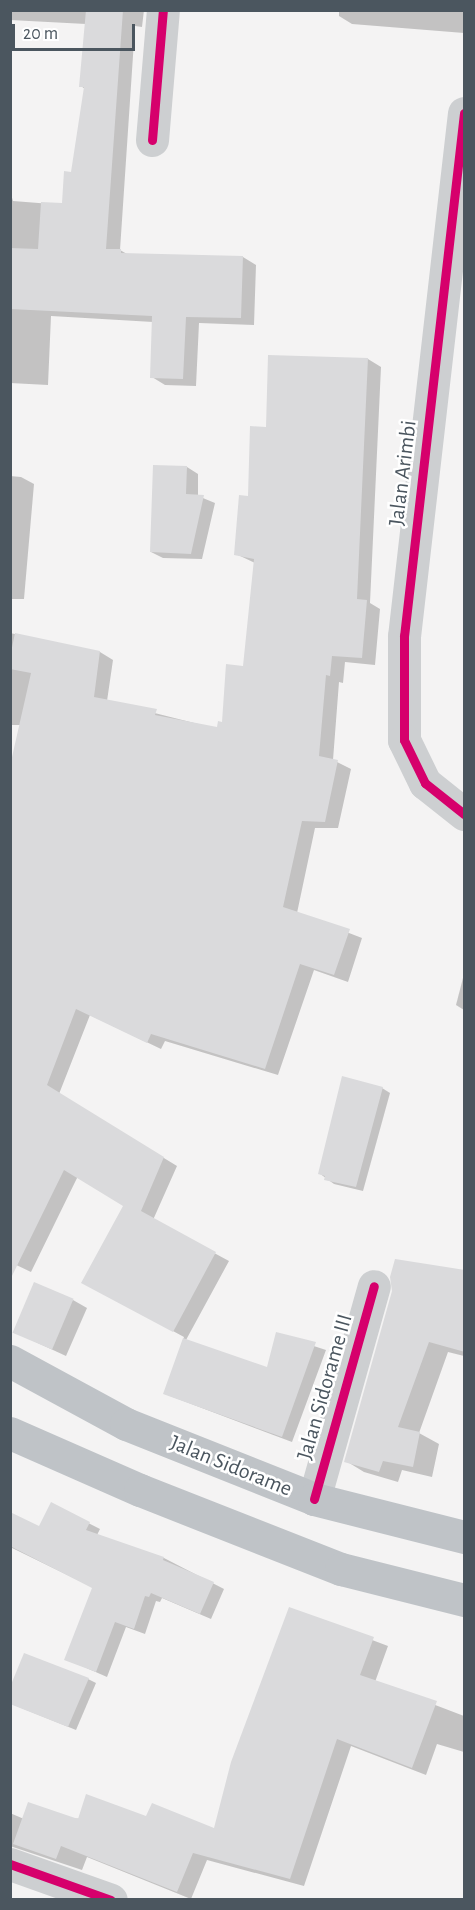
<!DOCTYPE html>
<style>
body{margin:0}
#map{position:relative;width:475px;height:1910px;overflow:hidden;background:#f4f3f3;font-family:"Alegreya Sans",sans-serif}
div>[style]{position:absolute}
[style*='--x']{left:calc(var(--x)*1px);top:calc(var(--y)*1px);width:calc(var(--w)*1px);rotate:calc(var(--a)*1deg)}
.shadow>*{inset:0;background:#0003}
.building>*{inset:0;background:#dadadc;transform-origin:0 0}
.street>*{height:33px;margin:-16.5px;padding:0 16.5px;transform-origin:16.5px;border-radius:16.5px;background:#cdcfd1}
.highway>*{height:33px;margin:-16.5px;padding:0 16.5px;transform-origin:16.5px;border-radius:16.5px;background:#bfc3c7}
.cycleway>*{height:9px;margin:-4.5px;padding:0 4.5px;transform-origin:4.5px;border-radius:4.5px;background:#d6006c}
span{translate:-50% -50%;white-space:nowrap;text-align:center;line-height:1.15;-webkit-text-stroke:5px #fff;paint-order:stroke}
.street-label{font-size:22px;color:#4b565f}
.frame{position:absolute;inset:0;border:12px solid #4b565f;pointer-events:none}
.scale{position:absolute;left:12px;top:24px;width:123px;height:27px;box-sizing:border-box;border:3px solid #4b565f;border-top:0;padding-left:8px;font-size:18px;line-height:21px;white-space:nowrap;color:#4b565f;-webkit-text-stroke:4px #fff;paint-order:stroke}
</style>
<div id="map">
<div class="shadow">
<div style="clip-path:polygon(10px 10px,144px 10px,142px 27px,135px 26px,120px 250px,127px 254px,243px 257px,256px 265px,254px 325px,199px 323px,196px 386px,165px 385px,152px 377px,153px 322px,51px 316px,48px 385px,10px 383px,10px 191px,13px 201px,64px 205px,73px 174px,85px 89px,81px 86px,86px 24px,10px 20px)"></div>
<div style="clip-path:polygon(339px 10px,464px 10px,464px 33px,352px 24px,339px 16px)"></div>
<div style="clip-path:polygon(270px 357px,368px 359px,381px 367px,370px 603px,380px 609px,375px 665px,345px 662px,343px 683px,339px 682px,333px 760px,351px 769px,338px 828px,315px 828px,297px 913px,362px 938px,348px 982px,314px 970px,278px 1075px,165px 1041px,161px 1049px,90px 1015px,59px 1094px,177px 1166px,153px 1220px,229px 1261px,186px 1340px,269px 1369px,277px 1334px,326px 1350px,292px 1442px,165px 1394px,184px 1337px,97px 1290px,125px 1205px,78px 1176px,31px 1272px,10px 1262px,21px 725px,10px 725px,10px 633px,100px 652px,113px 660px,107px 701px,218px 729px,223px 724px,244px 668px,255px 563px,236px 554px,267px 428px)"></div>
<div style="clip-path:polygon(187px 467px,198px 474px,198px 496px,215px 503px,202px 559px,163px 558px,151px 552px)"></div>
<div style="clip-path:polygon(10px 476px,21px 477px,34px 484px,24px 599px,10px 599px)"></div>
<div style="clip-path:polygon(464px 974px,464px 1010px,456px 1005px)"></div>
<div style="clip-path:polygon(382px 1088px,390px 1093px,363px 1191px,334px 1184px,319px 1173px)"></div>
<div style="clip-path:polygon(464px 1272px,464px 1356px,448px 1352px,419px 1433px,439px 1444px,432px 1477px,402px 1470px,398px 1482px,364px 1472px,346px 1461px)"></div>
<div style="clip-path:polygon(73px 1300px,87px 1308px,66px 1356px,14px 1332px)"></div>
<div style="clip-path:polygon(51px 1504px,100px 1529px,97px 1535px,164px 1558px,224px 1589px,211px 1619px,162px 1598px,160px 1602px,156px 1601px,145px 1634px,126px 1627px,107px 1677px,66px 1659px,94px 1588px,10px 1547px,10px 1513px,40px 1528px)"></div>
<div style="clip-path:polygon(290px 1609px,388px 1646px,375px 1682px,464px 1716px,464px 1752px,437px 1744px,426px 1775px,351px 1746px,304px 1886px,207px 1860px,191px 1899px,87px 1857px,82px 1870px,10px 1846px,10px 1813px,24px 1819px,147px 1818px,215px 1830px)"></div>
<div style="clip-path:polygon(88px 1679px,96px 1683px,76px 1730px,14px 1705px)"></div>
</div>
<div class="building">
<div style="clip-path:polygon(86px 10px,123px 10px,106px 249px,121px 249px,121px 253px,243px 256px,241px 318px,186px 317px,183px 379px,150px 378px,152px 316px,10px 309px,10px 248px,38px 249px,41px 202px,62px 203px,64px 171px,71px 172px,84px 87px,79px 87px)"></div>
<div style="clip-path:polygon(268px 355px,368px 358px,357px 599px,367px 600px,362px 658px,332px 656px,330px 676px,326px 675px,319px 756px,338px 760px,325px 822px,302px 821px,283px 907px,350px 929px,334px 975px,300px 964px,265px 1069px,151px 1034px,147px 1043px,76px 1009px,47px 1085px,164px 1157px,141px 1211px,216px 1252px,173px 1332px,81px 1283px,123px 1206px,64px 1170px,10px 1280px,10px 766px,31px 673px,10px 669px,10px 657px,15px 633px,100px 651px,94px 697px,157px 709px,155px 715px,217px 727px,218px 721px,222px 722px,226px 664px,243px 666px,254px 559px,234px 555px,239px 495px,248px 496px,250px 426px,266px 427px)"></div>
<div style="clip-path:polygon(153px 465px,187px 466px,186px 494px,204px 495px,191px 554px,150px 552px)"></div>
<div style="clip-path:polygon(342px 1076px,383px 1087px,356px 1187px,324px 1180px,325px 1176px,318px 1174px)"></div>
<div style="clip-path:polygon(395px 1259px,465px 1270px,465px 1352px,429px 1342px,398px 1427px,420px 1432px,413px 1467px,383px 1461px,379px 1472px,344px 1462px,392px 1291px,390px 1277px)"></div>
<div style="left:34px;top:1282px;width:43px;height:55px;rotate:23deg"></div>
<div style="clip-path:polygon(276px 1332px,316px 1342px,282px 1437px,163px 1394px,183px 1338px,267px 1367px)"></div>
<div style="clip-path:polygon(51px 1502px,90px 1522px,86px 1530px,164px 1557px,163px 1560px,214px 1582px,200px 1614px,151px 1593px,149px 1597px,145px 1596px,134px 1629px,115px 1622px,96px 1672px,64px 1660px,92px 1588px,10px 1546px,10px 1512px,39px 1526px)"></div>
<div style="clip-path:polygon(289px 1607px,374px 1637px,360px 1675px,437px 1701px,412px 1768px,337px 1739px,290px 1879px,193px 1853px,177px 1892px,61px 1846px,56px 1859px,13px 1844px,28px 1802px,78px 1819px,86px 1794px,146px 1816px,152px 1803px,214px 1828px,231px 1762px)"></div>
<div style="clip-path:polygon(24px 1653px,89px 1678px,68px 1727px,10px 1704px,10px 1687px)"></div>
</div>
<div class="street">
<div style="--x:464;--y:113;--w:526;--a:96.54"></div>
<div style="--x:404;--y:636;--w:104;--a:90"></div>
<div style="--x:404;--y:740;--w:48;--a:64"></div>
<div style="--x:425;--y:783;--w:50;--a:38.5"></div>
<div style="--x:152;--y:140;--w:130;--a:-85.2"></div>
<div style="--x:314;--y:1499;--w:221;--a:-74.3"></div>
<div style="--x:10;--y:1864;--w:107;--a:19.6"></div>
</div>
<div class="highway">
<div style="--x:10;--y:1361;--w:132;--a:28.5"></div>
<div style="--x:126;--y:1424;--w:202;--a:21.7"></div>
<div style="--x:314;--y:1499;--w:155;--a:14.2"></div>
<div style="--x:10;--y:1433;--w:142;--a:23.7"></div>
<div style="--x:140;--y:1490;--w:216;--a:21.5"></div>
<div style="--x:341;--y:1569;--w:127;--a:14.1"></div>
</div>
<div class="cycleway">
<div style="--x:464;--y:113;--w:526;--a:96.54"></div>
<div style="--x:404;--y:636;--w:104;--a:90"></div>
<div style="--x:404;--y:740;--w:48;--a:64"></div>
<div style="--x:425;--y:783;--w:50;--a:38.5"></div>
<div style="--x:152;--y:140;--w:130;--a:-85.2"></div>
<div style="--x:314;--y:1499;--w:221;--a:-74.3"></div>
<div style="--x:10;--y:1864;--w:107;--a:19.6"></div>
</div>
<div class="street-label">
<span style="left:403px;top:473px;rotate:-83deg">Jalan Arimbi</span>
<span style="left:325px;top:1387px;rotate:-74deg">Jalan Sidorame III</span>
<span style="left:231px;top:1466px;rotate:22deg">Jalan Sidorame</span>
</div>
<div class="frame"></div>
<div class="scale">20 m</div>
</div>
